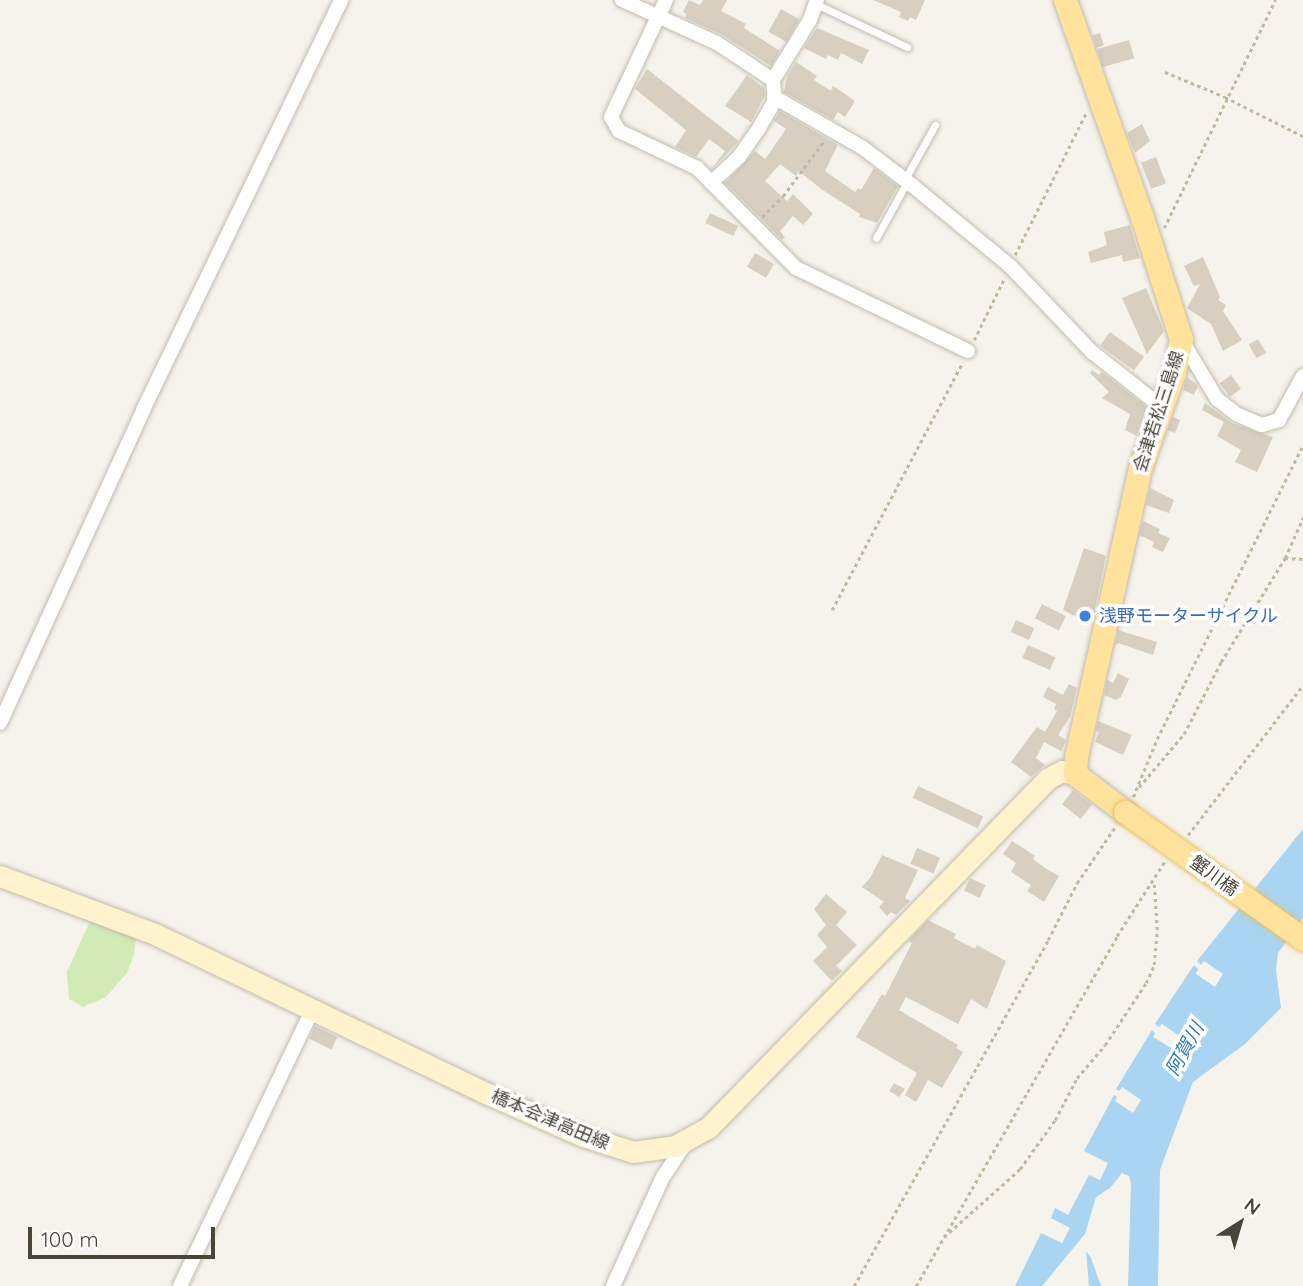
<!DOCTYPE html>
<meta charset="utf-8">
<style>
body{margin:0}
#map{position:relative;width:1303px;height:1286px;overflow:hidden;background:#f6f3ec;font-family:Quicksand,"Noto Sans JP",sans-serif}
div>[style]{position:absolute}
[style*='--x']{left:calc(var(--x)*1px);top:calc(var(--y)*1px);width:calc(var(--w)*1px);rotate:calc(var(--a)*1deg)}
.green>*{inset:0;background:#d2eab5}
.water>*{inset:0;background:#a9d4f2}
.building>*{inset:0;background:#d8cfc1;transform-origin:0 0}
.path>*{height:2.5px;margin-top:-1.25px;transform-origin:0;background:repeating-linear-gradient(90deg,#c4b79f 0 3.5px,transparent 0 7px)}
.roads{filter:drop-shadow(0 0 2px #c2bbae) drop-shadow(0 0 2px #c2bbae)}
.service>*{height:7px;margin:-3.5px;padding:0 3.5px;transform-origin:3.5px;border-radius:3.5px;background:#fff}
.minor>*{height:14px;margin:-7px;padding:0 7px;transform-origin:7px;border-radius:7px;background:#fff}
.secondary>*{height:21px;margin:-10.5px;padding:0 10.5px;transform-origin:10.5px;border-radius:10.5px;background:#fff3cd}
.primary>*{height:23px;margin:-11.5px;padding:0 11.5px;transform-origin:11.5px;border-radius:11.5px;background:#ffe39c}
.bridges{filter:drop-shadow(0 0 2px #e6c16a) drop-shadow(0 0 2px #e6c16a)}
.primary-bridge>*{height:23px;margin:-11.5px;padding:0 11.5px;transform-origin:11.5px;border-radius:11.5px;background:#ffe39c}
.dots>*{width:19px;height:19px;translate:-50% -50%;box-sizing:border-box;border:4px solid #fff;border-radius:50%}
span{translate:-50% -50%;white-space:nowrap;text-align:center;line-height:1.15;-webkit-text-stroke:7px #fff;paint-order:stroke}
.street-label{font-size:18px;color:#4b4439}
.shop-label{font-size:18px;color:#366cbe}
.left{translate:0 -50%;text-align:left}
.water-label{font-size:19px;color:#2e7ab2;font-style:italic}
.north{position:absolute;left:1205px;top:1188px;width:70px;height:70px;-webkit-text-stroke:5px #fff;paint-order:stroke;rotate:37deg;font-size:19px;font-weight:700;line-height:28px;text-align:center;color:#4b4439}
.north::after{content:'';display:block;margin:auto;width:24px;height:32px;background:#4b4439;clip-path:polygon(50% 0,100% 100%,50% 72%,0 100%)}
.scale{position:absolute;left:28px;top:1227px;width:187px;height:32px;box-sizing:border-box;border:4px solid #4b4439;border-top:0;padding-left:9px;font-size:21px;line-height:24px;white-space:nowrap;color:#4b4439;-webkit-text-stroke:5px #fff;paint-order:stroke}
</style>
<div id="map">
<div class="green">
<div style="clip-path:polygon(91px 919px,136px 936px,134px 955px,127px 973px,106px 997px,83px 1007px,69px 999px,67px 972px)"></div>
</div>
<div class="water">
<div style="clip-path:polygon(1303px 829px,1303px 918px,1278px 953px,1276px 970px,1281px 1008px,1245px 1044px,1193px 1082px,1160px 1170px,1158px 1286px,1128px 1286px,1131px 1184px,1129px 1176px,1122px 1173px,1110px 1188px,1096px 1197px,1085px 1234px,1042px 1286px,1015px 1286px,1041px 1233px,1062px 1243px,1070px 1228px,1051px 1218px,1055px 1208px,1068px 1215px,1089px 1175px,1100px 1180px,1108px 1163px,1084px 1151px,1114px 1095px,1117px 1097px,1115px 1101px,1133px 1113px,1141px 1100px,1122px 1087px,1119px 1091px,1116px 1089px,1152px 1030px,1155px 1033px,1153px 1037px,1173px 1049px,1181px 1037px,1162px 1024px,1159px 1027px,1155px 1024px,1194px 965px,1198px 969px,1196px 974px,1215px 987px,1223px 974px,1204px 961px,1201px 965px,1197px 961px)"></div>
<div style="clip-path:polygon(1086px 1251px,1091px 1258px,1101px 1286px,1089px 1286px)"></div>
</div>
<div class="building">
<div style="clip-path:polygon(689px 0,700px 5px,703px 0,727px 0,721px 11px,746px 24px,744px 28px,780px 51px,771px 66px,721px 34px,685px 18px,686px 14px,683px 12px)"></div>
<div style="clip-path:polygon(873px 0,925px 0,916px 20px,910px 17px,908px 21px,899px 17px,901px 12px)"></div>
<div style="left:781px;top:9px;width:21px;height:26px;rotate:29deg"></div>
<div style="clip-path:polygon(817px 28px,869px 50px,862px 64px,841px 53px,838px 60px,828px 55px,826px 59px,804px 48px)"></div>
<div style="left:1100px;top:33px;width:13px;height:8px;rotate:72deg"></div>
<div style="left:1129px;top:40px;width:19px;height:33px;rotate:74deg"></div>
<div style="clip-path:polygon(796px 62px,817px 76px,814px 80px,831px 91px,833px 86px,855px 101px,845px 117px,838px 112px,833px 120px,784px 92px,787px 76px)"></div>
<div style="clip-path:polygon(647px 69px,739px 141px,712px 169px,725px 151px,709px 139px,696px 157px,675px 147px,686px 130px,635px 89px)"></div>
<div style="clip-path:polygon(747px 75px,764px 88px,765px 95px,751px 122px,725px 106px)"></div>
<div style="clip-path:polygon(780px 111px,838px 145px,825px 171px,855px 192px,858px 188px,861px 190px,874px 168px,898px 186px,877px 223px,859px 217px,860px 214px,821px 189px,799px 171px,796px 176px,780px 164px,765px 181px,787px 201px,793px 194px,813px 214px,803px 225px,793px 216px,780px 231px,785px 237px,782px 240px,725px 183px,755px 151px,765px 159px,786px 129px,774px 121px)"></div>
<div style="clip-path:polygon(1142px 124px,1150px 141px,1135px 153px,1127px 133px)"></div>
<div style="left:1156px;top:157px;width:28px;height:16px;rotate:69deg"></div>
<div style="left:710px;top:213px;width:31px;height:11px;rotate:25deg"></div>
<div style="clip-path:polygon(1130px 225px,1140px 258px,1123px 262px,1122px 255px,1091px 263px,1088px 252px,1107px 245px,1104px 232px)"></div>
<div style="left:755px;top:253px;width:22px;height:16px;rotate:30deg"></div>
<div style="clip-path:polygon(1203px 257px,1220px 297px,1218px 300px,1226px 305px,1223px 311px,1242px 340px,1223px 351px,1211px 324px,1187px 308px,1200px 284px,1194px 286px,1184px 266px)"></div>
<div style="clip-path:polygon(1146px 288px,1164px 331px,1147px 354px,1122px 298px)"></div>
<div style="left:1110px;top:332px;width:42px;height:17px;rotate:36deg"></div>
<div style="left:1258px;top:339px;width:16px;height:11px;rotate:60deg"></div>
<div style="clip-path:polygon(1092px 370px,1099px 375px,1102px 372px,1147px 407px,1137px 436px,1125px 430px,1130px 414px,1102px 398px,1109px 392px,1090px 373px)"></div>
<div style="left:1231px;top:375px;width:17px;height:14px;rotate:54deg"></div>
<div style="clip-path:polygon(1187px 377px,1198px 386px,1194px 395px,1183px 390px)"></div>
<div style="clip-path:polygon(1205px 403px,1232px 423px,1273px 437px,1257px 472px,1235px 462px,1241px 450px,1217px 436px,1224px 422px,1202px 410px)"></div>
<div style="left:1173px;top:417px;width:8px;height:14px;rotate:23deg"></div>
<div style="clip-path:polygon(1150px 488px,1174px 500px,1169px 513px,1146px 505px)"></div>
<div style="clip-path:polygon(1143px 521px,1160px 529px,1158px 533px,1170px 538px,1163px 552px,1152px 547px,1154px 542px,1139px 535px)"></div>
<div style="clip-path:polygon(1084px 548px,1106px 556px,1094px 613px,1088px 623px,1063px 610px)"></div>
<div style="left:1042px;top:604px;width:27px;height:16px;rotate:27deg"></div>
<div style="left:1016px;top:620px;width:20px;height:13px;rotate:24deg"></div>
<div style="clip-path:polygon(1118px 630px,1157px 642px,1153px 655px,1118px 643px,1115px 646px)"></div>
<div style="left:1028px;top:645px;width:30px;height:14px;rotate:24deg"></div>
<div style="clip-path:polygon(1118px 673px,1129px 679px,1121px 697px,1116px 700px,1104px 695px,1107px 680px,1113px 683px)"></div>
<div style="clip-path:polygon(1069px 684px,1077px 688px,1070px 717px,1058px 735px,1066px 740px,1064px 745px,1061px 751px,1044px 742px,1036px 758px,1045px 765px,1031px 777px,1011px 762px,1037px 727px,1045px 732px,1057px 711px,1054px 709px,1056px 704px,1043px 697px,1048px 687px,1063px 695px)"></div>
<div style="clip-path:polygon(1098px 721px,1132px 735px,1123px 755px,1095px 742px,1099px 732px,1096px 731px)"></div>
<div style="left:918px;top:786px;width:72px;height:13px;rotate:25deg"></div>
<div style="left:1073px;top:790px;width:24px;height:18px;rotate:38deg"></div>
<div style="clip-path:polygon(1012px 841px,1035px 856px,1033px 859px,1045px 868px,1059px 876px,1044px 902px,1027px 891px,1031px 885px,1011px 872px,1016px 863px,1003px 854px)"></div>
<div style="left:917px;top:848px;width:25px;height:17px;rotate:23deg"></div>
<div style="clip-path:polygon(882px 855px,918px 870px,905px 898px,910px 901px,896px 915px,891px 912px,887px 916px,879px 907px,884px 902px,862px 887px,870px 878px)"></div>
<div style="left:970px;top:878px;width:17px;height:14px;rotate:25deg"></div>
<div style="clip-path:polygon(826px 894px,847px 912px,836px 925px,857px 945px,836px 966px,842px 971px,832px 981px,813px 961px,827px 947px,817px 935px,826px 925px,814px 909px)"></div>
<div style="clip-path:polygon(928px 920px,956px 934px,954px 938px,975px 949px,977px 945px,1006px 961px,987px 1009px,971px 999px,958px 1024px,906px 997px,899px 1010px,958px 1045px,956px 1048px,963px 1052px,942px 1088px,928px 1080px,916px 1102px,905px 1095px,917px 1073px,856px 1037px,882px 994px,885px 996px,912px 943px,908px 941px)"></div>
<div style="left:315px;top:1026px;width:25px;height:14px;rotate:26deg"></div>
<div style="clip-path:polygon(894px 1083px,905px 1089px,899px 1097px,889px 1091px)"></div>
</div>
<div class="path">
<div style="--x:1165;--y:72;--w:65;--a:22.6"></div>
<div style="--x:1225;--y:97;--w:87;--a:26.6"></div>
<div style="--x:762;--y:217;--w:30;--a:-45"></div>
<div style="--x:783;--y:196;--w:69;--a:-53.3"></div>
<div style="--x:1164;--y:228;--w:254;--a:-64"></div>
<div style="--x:1015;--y:255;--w:161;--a:-63.4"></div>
<div style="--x:974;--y:340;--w:70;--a:-63.8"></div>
<div style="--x:1285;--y:558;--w:18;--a:3"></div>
<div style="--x:832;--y:610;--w:280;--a:-62.2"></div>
<div style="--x:1139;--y:787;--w:70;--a:-49.7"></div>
<div style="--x:1184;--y:734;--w:81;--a:-62.8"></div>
<div style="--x:1221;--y:662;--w:122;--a:-58.4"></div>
<div style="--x:1285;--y:558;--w:44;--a:-65.8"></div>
<div style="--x:1133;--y:797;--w:63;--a:-67.5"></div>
<div style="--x:1157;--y:739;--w:328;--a:-63.6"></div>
<div style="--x:1188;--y:835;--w:189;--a:-52.5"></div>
<div style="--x:944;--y:1237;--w:102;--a:-41.8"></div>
<div style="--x:1020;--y:1169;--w:60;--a:-54.5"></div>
<div style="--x:1055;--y:1120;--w:47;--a:-62.4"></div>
<div style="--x:1077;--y:1078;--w:43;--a:-49.7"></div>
<div style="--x:1105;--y:1045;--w:74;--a:-56.5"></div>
<div style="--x:1146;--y:983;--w:20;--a:-66"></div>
<div style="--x:1154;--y:965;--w:35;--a:-85"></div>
<div style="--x:1157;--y:930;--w:48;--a:-93.6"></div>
<div style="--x:854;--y:1286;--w:397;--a:-60.7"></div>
<div style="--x:1048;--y:940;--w:64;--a:-63"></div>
<div style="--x:1077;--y:883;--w:68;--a:-55.8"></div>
<div style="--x:916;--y:1286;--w:404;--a:-60.1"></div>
<div style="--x:1117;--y:936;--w:89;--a:-57.4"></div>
</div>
<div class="roads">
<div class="service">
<div style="--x:816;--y:4;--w:101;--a:25.3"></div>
<div style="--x:905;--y:179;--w:62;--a:-60.9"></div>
<div style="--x:876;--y:238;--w:64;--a:-61"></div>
</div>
<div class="minor">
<div style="--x:622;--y:0;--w:104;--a:24.4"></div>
<div style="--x:717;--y:43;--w:67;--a:33.5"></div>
<div style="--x:666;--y:0;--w:129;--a:115.2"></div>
<div style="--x:611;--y:117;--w:16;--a:60"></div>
<div style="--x:619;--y:131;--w:86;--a:25.4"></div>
<div style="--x:697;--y:168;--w:141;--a:45.3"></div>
<div style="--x:796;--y:268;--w:191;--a:25.8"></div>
<div style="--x:774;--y:97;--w:103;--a:29.8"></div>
<div style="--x:863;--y:148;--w:63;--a:37.2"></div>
<div style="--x:913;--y:186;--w:126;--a:39.5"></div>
<div style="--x:1010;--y:266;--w:119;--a:46.4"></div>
<div style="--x:1092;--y:352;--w:90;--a:38.3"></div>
<div style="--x:711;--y:183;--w:38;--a:-43"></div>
<div style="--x:739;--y:157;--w:35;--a:-55"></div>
<div style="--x:759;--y:128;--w:32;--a:-60"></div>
<div style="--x:775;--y:100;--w:20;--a:-96"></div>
<div style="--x:773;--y:80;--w:70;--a:-58.3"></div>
<div style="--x:810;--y:20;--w:21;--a:-71"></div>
<div style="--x:1181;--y:339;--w:70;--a:59"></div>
<div style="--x:1217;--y:399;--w:24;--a:38"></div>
<div style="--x:1236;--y:414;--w:28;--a:23"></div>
<div style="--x:1262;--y:425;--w:18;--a:-16"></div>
<div style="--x:1279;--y:420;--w:50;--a:-61.4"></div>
<div style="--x:0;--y:723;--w:346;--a:-65.4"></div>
<div style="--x:144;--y:408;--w:453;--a:-64.2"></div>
<div style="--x:180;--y:1286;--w:306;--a:-64.4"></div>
<div style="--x:613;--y:1286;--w:120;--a:-65.4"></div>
<div style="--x:663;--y:1177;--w:43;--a:-56.3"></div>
</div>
<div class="secondary">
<div style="--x:0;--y:876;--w:165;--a:20.5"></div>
<div style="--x:155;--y:934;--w:369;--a:25.7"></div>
<div style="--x:488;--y:1094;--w:104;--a:23.9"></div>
<div style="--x:583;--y:1136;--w:52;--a:17.7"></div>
<div style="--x:633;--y:1152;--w:42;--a:-8.1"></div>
<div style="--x:675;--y:1146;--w:38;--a:-29"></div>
<div style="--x:708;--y:1128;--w:487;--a:-45.8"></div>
<div style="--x:1047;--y:779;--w:17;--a:-28"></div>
<div style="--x:1062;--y:771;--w:13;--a:13"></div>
</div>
<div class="primary">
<div style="--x:1065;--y:0;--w:230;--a:70.5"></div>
<div style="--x:1142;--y:217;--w:128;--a:72.3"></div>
<div style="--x:1181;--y:339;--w:34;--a:102"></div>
<div style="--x:1174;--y:372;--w:102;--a:109.5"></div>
<div style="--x:1140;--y:468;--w:296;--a:102.5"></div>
<div style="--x:1076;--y:757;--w:17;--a:93"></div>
<div style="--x:1075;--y:774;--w:63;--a:37.2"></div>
</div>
</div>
<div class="bridges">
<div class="primary-bridge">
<div style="--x:1125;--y:812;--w:219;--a:35.5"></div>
</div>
</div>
<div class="dots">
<div style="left:1085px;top:616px;background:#3f7fe0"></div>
</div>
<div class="street-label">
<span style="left:1159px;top:412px;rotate:-72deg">会津若松三島線</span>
<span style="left:1214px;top:876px;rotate:36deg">蟹川橋</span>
<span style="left:550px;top:1120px;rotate:23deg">橋本会津高田線</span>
</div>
<div class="shop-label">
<span class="left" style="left:1099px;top:616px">浅野モーターサイクル</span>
</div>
<div class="water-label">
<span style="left:1185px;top:1049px;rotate:-61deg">阿賀川</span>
</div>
<div class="north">N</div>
<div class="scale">100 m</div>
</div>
